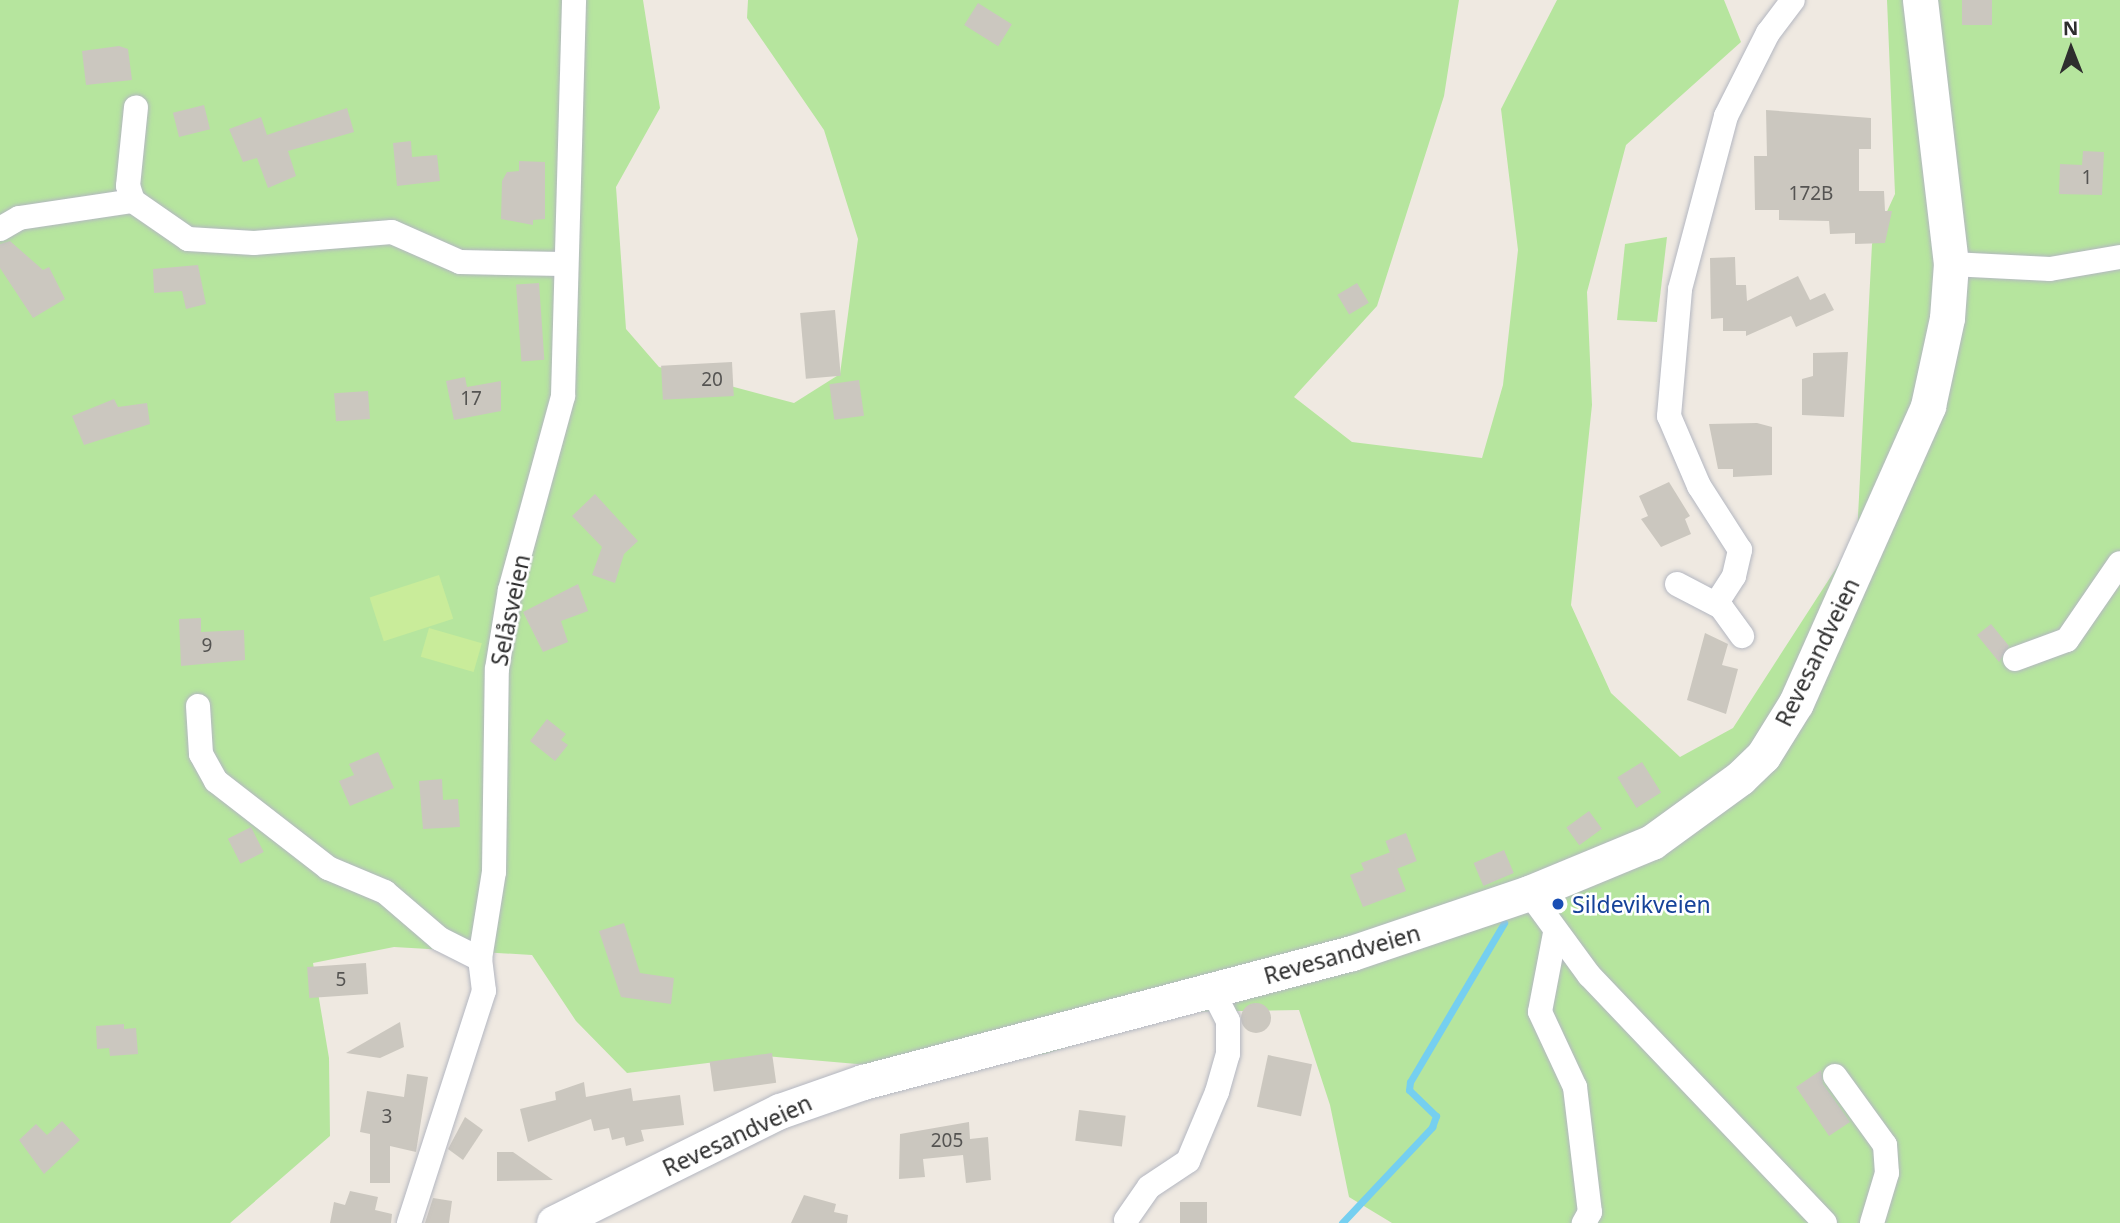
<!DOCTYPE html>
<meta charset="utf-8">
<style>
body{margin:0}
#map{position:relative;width:2120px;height:1223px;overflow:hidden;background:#efe9e1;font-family:"Noto Sans",sans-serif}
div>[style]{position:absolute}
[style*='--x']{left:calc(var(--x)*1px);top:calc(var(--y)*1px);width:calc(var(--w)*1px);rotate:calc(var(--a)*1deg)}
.green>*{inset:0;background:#b6e59e}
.pitch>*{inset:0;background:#c9ec9a;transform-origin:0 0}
.stream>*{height:7px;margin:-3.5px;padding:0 3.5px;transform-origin:3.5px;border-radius:3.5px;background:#75cff0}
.building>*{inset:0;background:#cbc7bf;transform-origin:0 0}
.round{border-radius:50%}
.roads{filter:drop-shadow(0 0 2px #b4b7c1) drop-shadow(0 0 2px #b4b7c1)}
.minor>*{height:24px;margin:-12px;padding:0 12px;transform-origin:12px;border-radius:12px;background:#fff}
.secondary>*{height:35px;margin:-17.5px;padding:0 17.5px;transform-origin:17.5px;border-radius:17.5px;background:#fff}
.dots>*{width:19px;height:19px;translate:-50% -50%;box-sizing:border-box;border:4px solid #fff;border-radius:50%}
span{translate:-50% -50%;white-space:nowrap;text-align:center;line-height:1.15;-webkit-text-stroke:5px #fff;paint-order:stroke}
.number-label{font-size:19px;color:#555452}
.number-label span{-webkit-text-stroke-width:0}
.street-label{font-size:23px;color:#2e2e2e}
.transit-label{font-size:23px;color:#164399}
.left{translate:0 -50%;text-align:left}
.north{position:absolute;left:2036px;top:14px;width:70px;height:70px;-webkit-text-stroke:5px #fff;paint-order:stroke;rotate:359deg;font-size:19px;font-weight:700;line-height:28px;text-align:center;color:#2e2e2e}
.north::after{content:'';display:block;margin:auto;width:24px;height:32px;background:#2e2e2e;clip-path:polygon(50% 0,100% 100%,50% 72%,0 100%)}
</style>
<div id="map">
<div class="green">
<div style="clip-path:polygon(0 0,643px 0,660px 108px,616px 187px,626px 329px,659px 367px,794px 403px,840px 374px,858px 239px,824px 130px,747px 18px,748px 0,1459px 0,1444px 96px,1377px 306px,1294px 397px,1352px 442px,1482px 458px,1503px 385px,1518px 250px,1501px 109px,1557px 0,1724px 0,1741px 42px,1626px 145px,1587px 292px,1592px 405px,1571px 605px,1611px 693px,1680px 757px,1733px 728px,1857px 536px,1872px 244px,1895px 194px,1887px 0,2120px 0,2120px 1223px,1392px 1223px,1349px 1197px,1330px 1105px,1299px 1010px,1179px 1012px,1045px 1054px,903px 1068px,765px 1056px,627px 1073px,576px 1021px,532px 955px,394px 947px,313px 963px,329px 1058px,330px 1136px,230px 1223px,0 1223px)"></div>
<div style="clip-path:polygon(1667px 237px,1657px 322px,1617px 320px,1625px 244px)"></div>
</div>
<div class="pitch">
<div style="left:439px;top:575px;width:46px;height:73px;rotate:72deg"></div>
<div style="left:429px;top:628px;width:55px;height:30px;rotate:16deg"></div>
</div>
<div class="stream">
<div style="--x:1342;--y:1223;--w:132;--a:-46.8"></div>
<div style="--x:1432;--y:1127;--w:12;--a:-70"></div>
<div style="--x:1436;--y:1116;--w:37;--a:-136"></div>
<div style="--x:1409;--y:1090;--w:8;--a:-83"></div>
<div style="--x:1410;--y:1082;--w:185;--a:-59.4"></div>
</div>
<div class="building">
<div style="left:1962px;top:0;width:30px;height:25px"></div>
<div style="left:978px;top:3px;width:40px;height:26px;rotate:32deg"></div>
<div style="clip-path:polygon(119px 46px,128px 49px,132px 80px,86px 85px,82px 51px)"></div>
<div style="left:204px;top:105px;width:25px;height:32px;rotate:76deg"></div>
<div style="clip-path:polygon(347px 108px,354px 132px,288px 151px,296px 176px,268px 188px,257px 158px,243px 162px,229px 129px,261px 117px,267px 135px)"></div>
<div style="clip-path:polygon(1766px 110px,1871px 118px,1871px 149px,1859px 149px,1859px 191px,1884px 191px,1885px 211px,1892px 211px,1885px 243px,1855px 244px,1855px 233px,1830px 234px,1829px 221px,1779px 220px,1779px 210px,1755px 210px,1754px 156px,1767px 156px)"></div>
<div style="clip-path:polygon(411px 141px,412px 157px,437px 155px,440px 181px,397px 186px,393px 143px)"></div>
<div style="clip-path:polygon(2083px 151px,2104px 152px,2102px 195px,2059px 194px,2060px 164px,2082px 165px)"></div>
<div style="clip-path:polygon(519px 161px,545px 162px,545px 219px,533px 220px,533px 225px,501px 219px,502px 181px,507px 172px,519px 171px)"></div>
<div style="clip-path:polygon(10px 241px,43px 270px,49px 267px,65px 299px,33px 318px,0 268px,0 244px)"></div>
<div style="clip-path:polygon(1735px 257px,1736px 285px,1746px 285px,1747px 301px,1798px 276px,1810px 300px,1825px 293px,1834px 310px,1796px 327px,1791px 316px,1746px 336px,1746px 331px,1723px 331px,1723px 318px,1711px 319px,1710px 258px)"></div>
<div style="clip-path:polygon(198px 265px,206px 304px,186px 309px,182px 291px,154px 293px,153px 269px)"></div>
<div style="left:539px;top:283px;width:77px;height:23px;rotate:86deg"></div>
<div style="left:1357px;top:283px;width:23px;height:23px;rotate:59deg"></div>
<div style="left:835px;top:310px;width:66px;height:35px;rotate:85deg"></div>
<div style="clip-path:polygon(1848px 352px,1844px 417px,1802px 415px,1802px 379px,1813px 376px,1813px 353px)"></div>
<div style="left:732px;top:362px;width:34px;height:71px;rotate:87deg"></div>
<div style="clip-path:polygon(465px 377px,467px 387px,501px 381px,501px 411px,454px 420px,446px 381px)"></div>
<div style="left:859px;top:380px;width:36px;height:30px;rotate:82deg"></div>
<div style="left:368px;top:391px;width:28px;height:34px;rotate:86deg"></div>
<div style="clip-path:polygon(114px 399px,118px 407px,147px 403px,150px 424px,84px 445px,72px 416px)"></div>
<div style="clip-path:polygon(1757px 423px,1772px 427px,1772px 475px,1733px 477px,1733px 469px,1718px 469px,1709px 424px)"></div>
<div style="clip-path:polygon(1669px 482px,1690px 516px,1685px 519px,1691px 534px,1661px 547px,1641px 519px,1648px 516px,1639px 496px)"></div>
<div style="clip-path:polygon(595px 494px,638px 541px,624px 554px,615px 583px,592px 575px,602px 547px,572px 516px)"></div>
<div style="clip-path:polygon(578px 584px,588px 611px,561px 621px,568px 642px,543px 652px,523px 612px)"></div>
<div style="clip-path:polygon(201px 618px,201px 632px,244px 630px,245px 660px,181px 666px,179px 619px)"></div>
<div style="clip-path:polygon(1991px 624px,2009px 646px,1999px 662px,1977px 635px)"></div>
<div style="clip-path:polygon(1705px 633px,1728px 644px,1722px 665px,1738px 669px,1726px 714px,1687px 700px)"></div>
<div style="clip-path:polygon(547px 719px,566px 734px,561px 740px,568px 745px,555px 761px,530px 741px)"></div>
<div style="clip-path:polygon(378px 752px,394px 788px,350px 806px,339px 781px,354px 775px,349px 764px)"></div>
<div style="left:1642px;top:762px;width:36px;height:29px;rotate:58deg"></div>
<div style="clip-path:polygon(442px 779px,443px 800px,458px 799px,460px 827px,423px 829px,419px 781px)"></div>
<div style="left:1589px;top:811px;width:22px;height:28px;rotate:54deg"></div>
<div style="left:251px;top:827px;width:28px;height:26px;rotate:63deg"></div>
<div style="left:1406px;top:833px;width:30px;height:22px;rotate:69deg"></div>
<div style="left:1504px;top:850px;width:25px;height:33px;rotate:67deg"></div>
<div style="clip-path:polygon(1391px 852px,1406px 891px,1363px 907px,1350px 875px,1364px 870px,1361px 863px)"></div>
<div style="clip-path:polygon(624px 923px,640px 973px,674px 978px,671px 1004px,621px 997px,599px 931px)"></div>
<div style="left:366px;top:963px;width:31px;height:59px;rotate:86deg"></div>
<div class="round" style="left:1241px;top:1003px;width:30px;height:30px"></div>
<div style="clip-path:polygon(400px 1022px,404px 1047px,380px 1058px,346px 1053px)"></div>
<div style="clip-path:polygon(124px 1024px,124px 1029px,136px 1028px,138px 1054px,110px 1056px,109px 1048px,97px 1049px,96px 1026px)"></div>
<div style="left:772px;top:1053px;width:30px;height:63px;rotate:82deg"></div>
<div style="left:1268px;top:1055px;width:45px;height:53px;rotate:12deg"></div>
<div style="clip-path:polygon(1821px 1070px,1823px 1084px,1850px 1122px,1829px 1136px,1796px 1087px)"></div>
<div style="clip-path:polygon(407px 1074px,428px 1077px,416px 1152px,390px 1146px,390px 1183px,370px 1183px,370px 1134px,360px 1132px,367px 1091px,404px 1097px)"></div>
<div style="clip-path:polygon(584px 1082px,586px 1097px,631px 1088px,633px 1101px,680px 1095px,684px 1125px,641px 1130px,644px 1141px,626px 1146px,624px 1137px,612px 1140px,609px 1128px,594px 1131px,591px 1119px,528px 1142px,520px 1109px,556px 1100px,555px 1092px)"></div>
<div style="left:1079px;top:1110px;width:47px;height:31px;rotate:7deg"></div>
<div style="clip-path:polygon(465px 1117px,483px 1130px,463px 1160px,448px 1149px)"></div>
<div style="clip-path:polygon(62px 1121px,80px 1140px,44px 1174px,19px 1140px,36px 1124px,47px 1135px)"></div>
<div style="clip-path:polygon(969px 1122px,970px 1139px,988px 1137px,991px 1180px,966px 1183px,963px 1155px,923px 1159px,925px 1177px,899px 1179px,900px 1134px)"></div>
<div style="clip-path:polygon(497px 1152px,513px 1152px,553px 1180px,497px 1181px)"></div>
<div style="clip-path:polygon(350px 1191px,378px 1197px,375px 1210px,392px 1214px,391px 1223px,330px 1223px,334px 1202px,345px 1205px)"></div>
<div style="clip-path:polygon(804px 1195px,836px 1204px,834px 1212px,848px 1215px,847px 1223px,791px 1223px)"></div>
<div style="clip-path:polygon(433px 1198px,452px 1201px,449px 1223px,425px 1223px)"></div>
<div style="left:1207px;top:1202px;width:21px;height:27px;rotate:90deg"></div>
</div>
<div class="roads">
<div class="minor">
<div style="--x:133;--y:201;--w:16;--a:-108"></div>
<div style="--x:128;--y:186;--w:79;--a:-84.2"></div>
<div style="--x:0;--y:229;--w:22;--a:-30"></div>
<div style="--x:19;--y:218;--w:115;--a:-8.5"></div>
<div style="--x:133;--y:201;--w:67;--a:34.6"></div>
<div style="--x:188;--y:239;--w:66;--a:3.5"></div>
<div style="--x:254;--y:243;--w:138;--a:-4.6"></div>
<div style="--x:392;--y:232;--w:74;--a:23.8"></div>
<div style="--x:460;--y:262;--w:103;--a:1.1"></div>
<div style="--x:1951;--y:264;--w:99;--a:2.9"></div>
<div style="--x:2050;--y:269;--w:71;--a:-9.7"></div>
<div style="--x:1677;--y:584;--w:50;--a:27.6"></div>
<div style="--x:1721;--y:607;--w:36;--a:54"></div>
<div style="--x:1716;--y:604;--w:33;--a:-57"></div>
<div style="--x:1734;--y:576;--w:27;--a:-77"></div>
<div style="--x:1740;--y:550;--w:76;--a:-122.6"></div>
<div style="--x:1699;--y:486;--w:76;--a:-113.2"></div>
<div style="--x:1669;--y:416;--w:127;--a:-85"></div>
<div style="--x:1680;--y:289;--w:179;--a:-75.1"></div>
<div style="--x:1726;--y:116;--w:93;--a:-63.2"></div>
<div style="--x:1768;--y:33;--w:41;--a:-52.9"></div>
<div style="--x:2015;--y:659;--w:55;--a:-20.1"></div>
<div style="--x:2067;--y:640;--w:93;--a:-55.5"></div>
<div style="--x:198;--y:706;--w:48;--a:86.4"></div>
<div style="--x:201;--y:754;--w:31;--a:61"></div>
<div style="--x:216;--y:781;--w:142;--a:37.8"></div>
<div style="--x:328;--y:868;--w:62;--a:22.8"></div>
<div style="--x:385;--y:892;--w:72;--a:40.5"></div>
<div style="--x:440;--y:939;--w:45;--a:26.6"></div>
<div style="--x:1529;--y:893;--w:102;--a:53.8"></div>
<div style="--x:1589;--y:975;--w:342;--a:46.4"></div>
<div style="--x:1555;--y:933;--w:80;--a:100.8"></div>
<div style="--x:1540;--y:1012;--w:83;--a:65"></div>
<div style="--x:1575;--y:1087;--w:126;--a:83.2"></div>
<div style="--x:1590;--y:1212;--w:13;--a:119"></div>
<div style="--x:1835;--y:1076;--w:85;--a:54.1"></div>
<div style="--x:1885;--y:1145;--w:28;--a:86"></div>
<div style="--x:1887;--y:1173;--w:52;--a:106.7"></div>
<div style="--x:1126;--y:1220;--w:40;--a:-55.1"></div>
<div style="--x:1149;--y:1187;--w:47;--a:-33.7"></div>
<div style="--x:1188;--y:1161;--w:75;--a:-67.2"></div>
<div style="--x:1217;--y:1092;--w:40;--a:-74"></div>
<div style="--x:1228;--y:1054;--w:33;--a:-90"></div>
<div style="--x:1228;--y:1021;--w:36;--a:-117"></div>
<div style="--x:409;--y:1223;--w:244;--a:-72.1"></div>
<div style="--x:484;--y:991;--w:32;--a:-97"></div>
<div style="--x:480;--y:959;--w:88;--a:-80.9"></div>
<div style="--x:494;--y:872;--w:203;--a:-89.2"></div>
<div style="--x:497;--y:669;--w:80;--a:-80.7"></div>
<div style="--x:510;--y:590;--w:201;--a:-74.7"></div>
<div style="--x:563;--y:396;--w:396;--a:-88.4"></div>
</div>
<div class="secondary">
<div style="--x:554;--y:1223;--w:252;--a:-26.4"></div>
<div style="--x:780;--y:1111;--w:88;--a:-19.3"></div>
<div style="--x:863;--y:1082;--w:506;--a:-14.78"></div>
<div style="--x:1352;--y:953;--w:187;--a:-18.7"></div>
<div style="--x:1529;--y:893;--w:133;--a:-22.5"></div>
<div style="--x:1652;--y:842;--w:109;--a:-36"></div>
<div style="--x:1740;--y:778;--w:32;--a:-44"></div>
<div style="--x:1763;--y:756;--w:62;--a:-58.1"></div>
<div style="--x:1796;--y:703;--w:325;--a:-66"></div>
<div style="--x:1928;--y:406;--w:90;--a:-77.8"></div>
<div style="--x:1947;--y:318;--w:54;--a:-85.8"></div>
<div style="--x:1951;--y:264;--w:266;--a:-96.7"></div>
</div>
</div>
<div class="dots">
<div style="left:1558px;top:904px;background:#1a4fb4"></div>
</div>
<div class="number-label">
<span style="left:2087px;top:178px">1</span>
<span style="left:1811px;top:194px">172B</span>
<span style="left:712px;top:380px">20</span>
<span style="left:471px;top:399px">17</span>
<span style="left:207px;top:646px">9</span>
<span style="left:341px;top:980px">5</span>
<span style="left:387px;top:1117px">3</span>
<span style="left:947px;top:1141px">205</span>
</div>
<div class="street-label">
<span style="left:510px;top:610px;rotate:-78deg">Selåsveien</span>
<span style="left:1817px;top:652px;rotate:-64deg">Revesandveien</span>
<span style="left:1342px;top:954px;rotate:-16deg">Revesandveien</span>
<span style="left:737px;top:1135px;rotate:-25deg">Revesandveien</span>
</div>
<div class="transit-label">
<span class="left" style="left:1572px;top:904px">Sildevikveien</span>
</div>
<div class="north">N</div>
</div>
